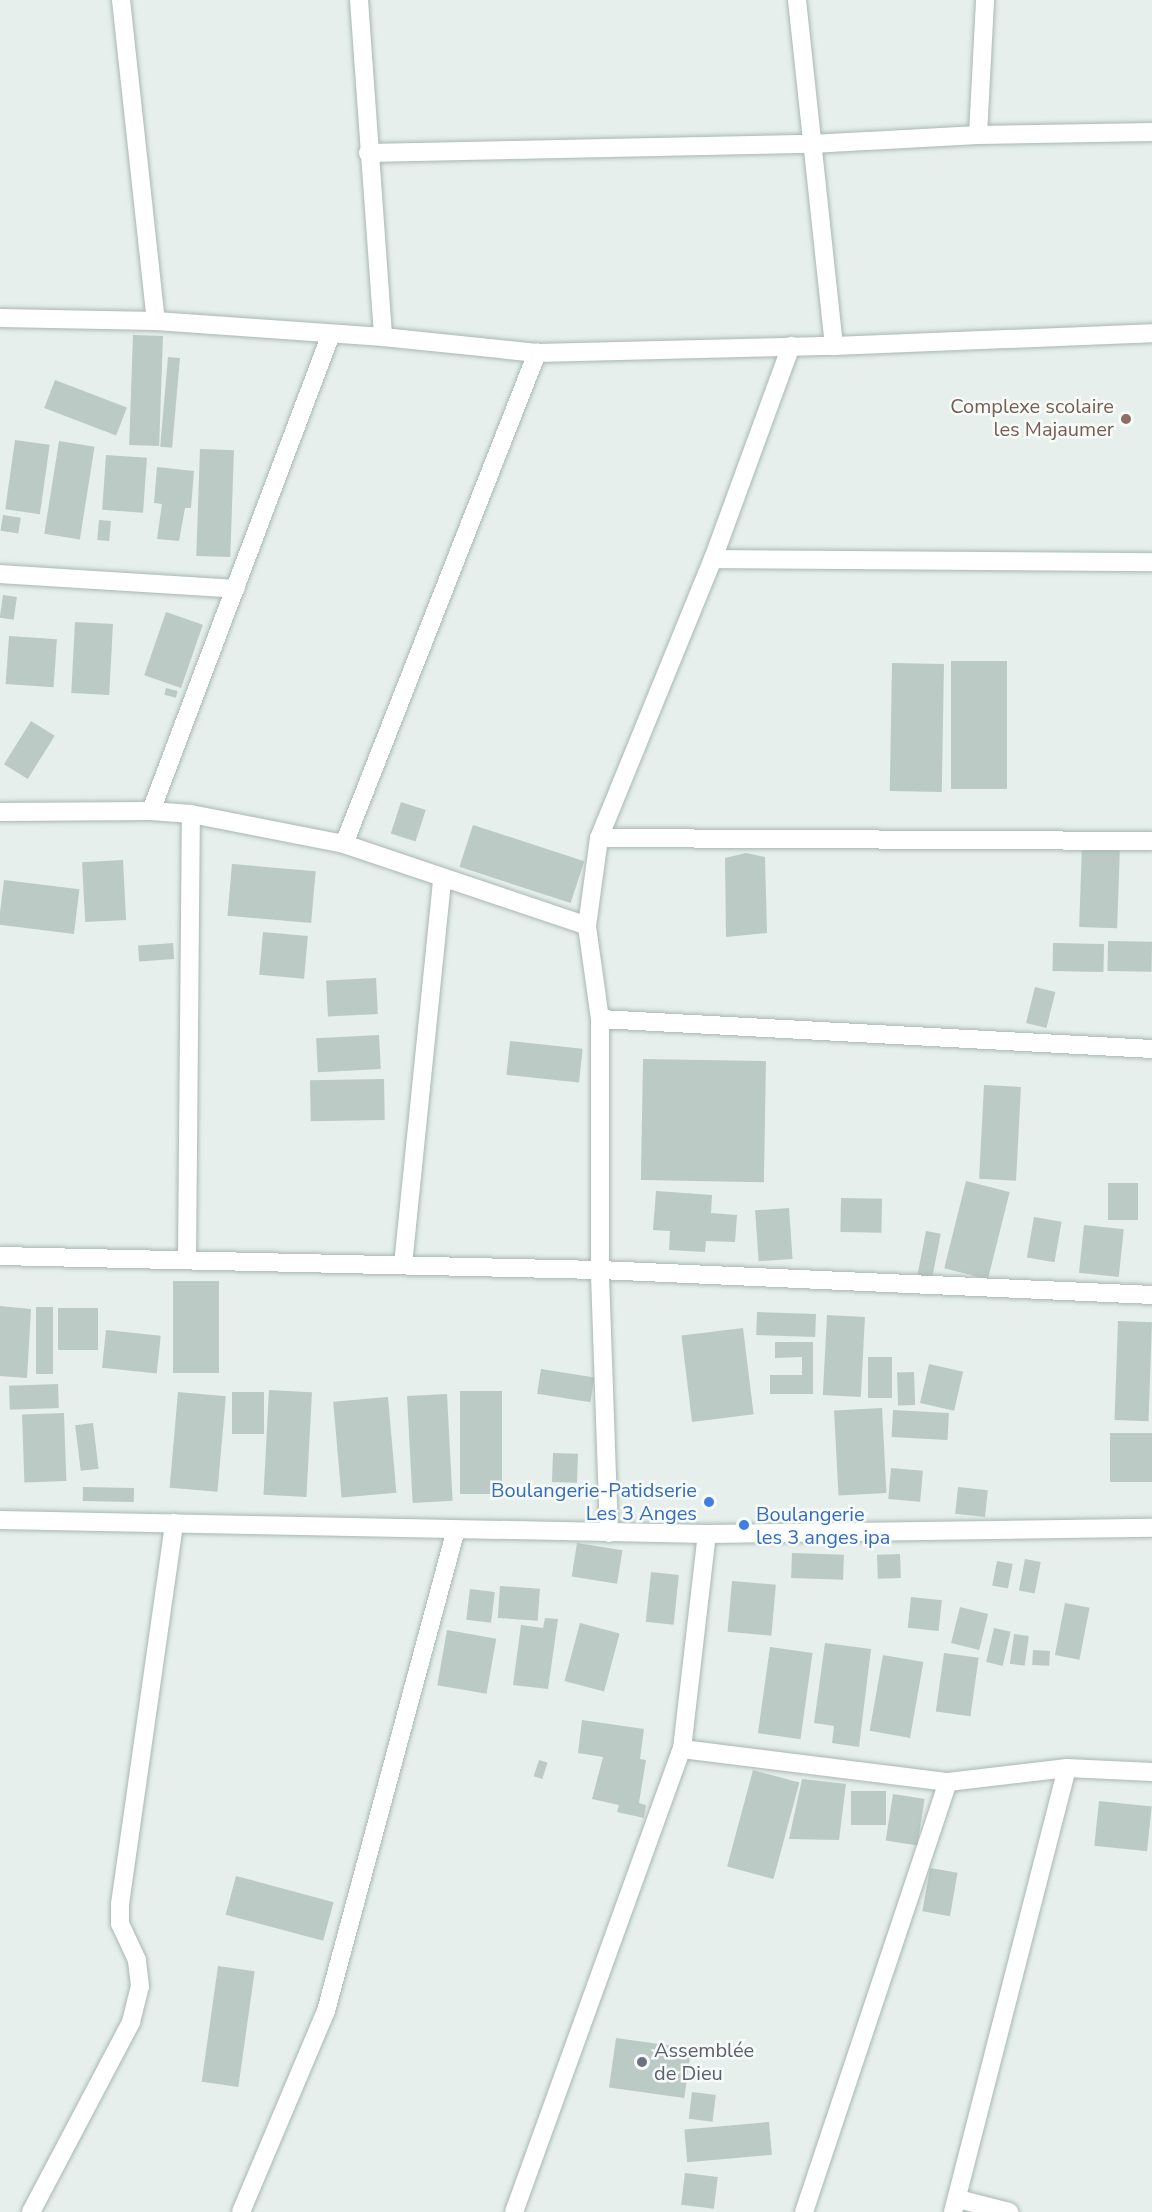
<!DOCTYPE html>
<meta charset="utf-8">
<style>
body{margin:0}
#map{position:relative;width:1152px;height:2212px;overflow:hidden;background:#e6efeb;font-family:"Nunito Sans",sans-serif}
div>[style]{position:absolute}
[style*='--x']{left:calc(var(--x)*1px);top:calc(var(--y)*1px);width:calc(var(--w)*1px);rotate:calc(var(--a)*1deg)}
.building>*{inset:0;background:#bbcac4;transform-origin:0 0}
.roads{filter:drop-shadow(0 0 2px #a8b8b2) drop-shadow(0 0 2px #a8b8b2)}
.street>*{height:18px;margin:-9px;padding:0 9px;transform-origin:9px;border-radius:9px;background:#fff}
.secondary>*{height:18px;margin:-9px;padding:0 9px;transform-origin:9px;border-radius:9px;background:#fff}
.dots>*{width:16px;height:16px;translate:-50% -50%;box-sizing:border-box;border:3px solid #f7fbf9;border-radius:50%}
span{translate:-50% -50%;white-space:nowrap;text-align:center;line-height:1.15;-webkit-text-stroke:5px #f7fbf9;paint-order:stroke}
.education-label{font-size:20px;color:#785e54}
.right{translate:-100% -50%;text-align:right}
.shop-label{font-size:20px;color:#366cbe}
.left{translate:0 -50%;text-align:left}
.worship-label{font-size:20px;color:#5b616d}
</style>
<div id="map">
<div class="building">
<div style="left:133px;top:335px;width:30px;height:110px;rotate:2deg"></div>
<div style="left:168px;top:357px;width:12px;height:90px;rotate:5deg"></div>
<div style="left:55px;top:380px;width:77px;height:30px;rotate:21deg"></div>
<div style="left:15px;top:440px;width:35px;height:70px;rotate:8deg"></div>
<div style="left:59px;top:441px;width:36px;height:94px;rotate:9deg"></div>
<div style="left:200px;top:449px;width:34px;height:107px;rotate:2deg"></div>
<div style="left:106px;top:455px;width:41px;height:55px;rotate:4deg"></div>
<div style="clip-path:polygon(157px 467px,194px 471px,191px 508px,185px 508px,179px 541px,157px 539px,162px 504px,154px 503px)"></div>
<div style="left:3px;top:515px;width:18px;height:16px;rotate:9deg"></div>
<div style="left:99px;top:520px;width:12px;height:20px;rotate:5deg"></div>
<div style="left:3px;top:595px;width:14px;height:23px;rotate:8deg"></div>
<div style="left:166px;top:612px;width:39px;height:67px;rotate:19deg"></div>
<div style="left:75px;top:622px;width:38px;height:71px;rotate:3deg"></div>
<div style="left:9px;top:636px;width:48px;height:48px;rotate:4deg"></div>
<div style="left:951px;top:661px;width:56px;height:128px"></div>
<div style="left:892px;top:663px;width:52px;height:128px;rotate:1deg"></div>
<div style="left:166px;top:688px;width:12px;height:7px;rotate:14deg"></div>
<div style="left:31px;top:721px;width:28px;height:51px;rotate:32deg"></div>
<div style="left:401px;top:802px;width:26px;height:33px;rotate:18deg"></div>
<div style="left:473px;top:825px;width:117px;height:44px;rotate:18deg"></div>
<div style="left:1082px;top:845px;width:38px;height:82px;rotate:2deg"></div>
<div style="clip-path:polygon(746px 853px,765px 857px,767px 933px,726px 937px,725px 858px)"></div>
<div style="left:123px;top:860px;width:60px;height:41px;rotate:87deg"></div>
<div style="left:232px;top:864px;width:84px;height:52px;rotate:5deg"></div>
<div style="left:4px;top:880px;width:76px;height:45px;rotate:7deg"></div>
<div style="left:263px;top:932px;width:45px;height:43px;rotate:5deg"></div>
<div style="left:1108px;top:941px;width:44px;height:30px;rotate:1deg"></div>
<div style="left:173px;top:943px;width:16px;height:35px;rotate:86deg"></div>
<div style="left:1053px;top:943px;width:51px;height:28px;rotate:1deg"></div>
<div style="left:376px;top:978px;width:36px;height:50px;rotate:87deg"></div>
<div style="left:1035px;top:987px;width:21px;height:37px;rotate:14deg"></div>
<div style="left:379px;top:1035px;width:34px;height:63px;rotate:87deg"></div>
<div style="left:510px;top:1041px;width:73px;height:34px;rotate:6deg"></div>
<div style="left:643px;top:1059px;width:123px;height:121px;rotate:1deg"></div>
<div style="left:384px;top:1079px;width:41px;height:74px;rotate:89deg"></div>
<div style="left:984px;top:1085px;width:37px;height:94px;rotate:3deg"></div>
<div style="left:966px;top:1181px;width:45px;height:90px;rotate:14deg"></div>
<div style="left:1108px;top:1183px;width:30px;height:37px"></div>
<div style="clip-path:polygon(656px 1191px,712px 1195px,711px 1213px,737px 1215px,735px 1242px,706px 1241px,705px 1252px,669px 1250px,670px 1231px,653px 1230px)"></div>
<div style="left:841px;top:1198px;width:41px;height:34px;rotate:1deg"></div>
<div style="left:789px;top:1208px;width:51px;height:34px;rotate:86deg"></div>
<div style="left:1034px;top:1217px;width:28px;height:41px;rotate:10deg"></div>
<div style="left:1084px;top:1225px;width:40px;height:48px;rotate:6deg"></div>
<div style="left:926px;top:1231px;width:15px;height:49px;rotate:11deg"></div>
<div style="left:173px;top:1281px;width:46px;height:92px"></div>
<div style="clip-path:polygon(0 1306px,31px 1309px,27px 1378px,0 1376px)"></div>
<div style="left:36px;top:1307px;width:17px;height:67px"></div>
<div style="left:58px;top:1308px;width:40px;height:42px"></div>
<div style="left:757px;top:1312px;width:59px;height:23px;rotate:2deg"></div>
<div style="left:827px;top:1315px;width:38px;height:80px;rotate:3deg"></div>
<div style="left:1118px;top:1321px;width:34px;height:99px;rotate:2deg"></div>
<div style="left:743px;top:1328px;width:87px;height:62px;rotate:83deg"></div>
<div style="left:106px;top:1330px;width:55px;height:38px;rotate:6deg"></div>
<div style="clip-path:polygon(775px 1342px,813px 1342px,813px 1394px,770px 1394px,770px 1375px,802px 1375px,802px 1357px,775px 1358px)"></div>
<div style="left:868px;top:1357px;width:24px;height:41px"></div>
<div style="left:929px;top:1364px;width:35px;height:40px;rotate:13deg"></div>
<div style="left:541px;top:1369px;width:54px;height:25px;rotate:9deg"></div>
<div style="left:914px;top:1372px;width:33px;height:17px;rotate:88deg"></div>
<div style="left:58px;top:1384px;width:24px;height:49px;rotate:88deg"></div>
<div style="left:269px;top:1390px;width:43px;height:105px;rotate:3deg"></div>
<div style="left:460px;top:1391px;width:42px;height:103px"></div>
<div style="left:178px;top:1392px;width:48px;height:96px;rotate:5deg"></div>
<div style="left:232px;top:1392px;width:32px;height:42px"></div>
<div style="left:447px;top:1394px;width:107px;height:40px;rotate:87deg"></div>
<div style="left:388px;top:1397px;width:96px;height:55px;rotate:85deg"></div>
<div style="left:882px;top:1408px;width:85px;height:48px;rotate:87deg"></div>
<div style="left:893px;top:1410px;width:56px;height:27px;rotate:3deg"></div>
<div style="left:64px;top:1413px;width:68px;height:42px;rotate:88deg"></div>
<div style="left:93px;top:1423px;width:46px;height:18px;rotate:83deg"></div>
<div style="left:1110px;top:1433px;width:42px;height:49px"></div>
<div style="left:553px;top:1453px;width:25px;height:29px;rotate:2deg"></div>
<div style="left:891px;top:1468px;width:32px;height:31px;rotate:5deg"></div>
<div style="left:83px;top:1487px;width:51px;height:14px;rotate:1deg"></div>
<div style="left:958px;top:1487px;width:30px;height:27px;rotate:6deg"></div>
<div style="left:577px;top:1543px;width:46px;height:34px;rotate:9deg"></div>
<div style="left:792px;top:1553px;width:52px;height:25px;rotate:2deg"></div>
<div style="left:900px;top:1554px;width:24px;height:23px;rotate:88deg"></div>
<div style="left:1025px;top:1559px;width:16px;height:32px;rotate:11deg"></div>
<div style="left:997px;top:1561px;width:16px;height:25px;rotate:11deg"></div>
<div style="left:651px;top:1572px;width:28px;height:50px;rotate:6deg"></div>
<div style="left:732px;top:1581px;width:44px;height:51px;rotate:5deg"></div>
<div style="left:500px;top:1586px;width:40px;height:32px;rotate:4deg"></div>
<div style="left:470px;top:1589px;width:25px;height:31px;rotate:7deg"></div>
<div style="left:911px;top:1597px;width:31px;height:31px;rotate:6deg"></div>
<div style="left:1065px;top:1603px;width:25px;height:53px;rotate:11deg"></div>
<div style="left:960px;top:1607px;width:29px;height:37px;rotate:14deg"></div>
<div style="clip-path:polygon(545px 1618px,558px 1619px,548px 1689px,513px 1685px,521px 1625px,543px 1628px)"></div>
<div style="left:580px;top:1623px;width:41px;height:60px;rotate:15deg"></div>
<div style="left:994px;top:1628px;width:17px;height:35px;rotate:13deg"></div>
<div style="left:447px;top:1630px;width:50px;height:56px;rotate:10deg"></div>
<div style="left:1014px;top:1634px;width:15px;height:30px;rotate:8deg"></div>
<div style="clip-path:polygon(825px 1643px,871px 1649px,859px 1747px,832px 1743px,834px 1726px,814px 1723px)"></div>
<div style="left:770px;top:1647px;width:43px;height:87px;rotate:8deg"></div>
<div style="left:1033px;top:1650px;width:17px;height:15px;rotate:3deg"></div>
<div style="left:944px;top:1653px;width:35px;height:59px;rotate:8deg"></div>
<div style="left:883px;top:1655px;width:41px;height:77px;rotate:10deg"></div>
<div style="clip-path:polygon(582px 1720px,644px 1729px,640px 1759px,646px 1760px,639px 1803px,646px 1805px,644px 1818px,617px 1812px,619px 1805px,592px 1799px,603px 1757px,578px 1753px)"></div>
<div style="left:539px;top:1760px;width:9px;height:17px;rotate:18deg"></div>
<div style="left:753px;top:1770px;width:48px;height:100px;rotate:15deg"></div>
<div style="clip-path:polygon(802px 1779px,846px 1784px,839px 1840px,789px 1839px)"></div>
<div style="left:886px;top:1791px;width:34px;height:35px;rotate:90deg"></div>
<div style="left:893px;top:1794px;width:32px;height:47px;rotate:9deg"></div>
<div style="left:1099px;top:1801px;width:53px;height:45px;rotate:6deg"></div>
<div style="left:930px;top:1868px;width:28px;height:44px;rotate:10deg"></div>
<div style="left:236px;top:1876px;width:101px;height:40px;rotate:15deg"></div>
<div style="left:218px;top:1966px;width:37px;height:117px;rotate:8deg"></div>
<div style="left:616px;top:2038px;width:76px;height:50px;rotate:8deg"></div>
<div style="left:692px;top:2092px;width:24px;height:27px;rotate:7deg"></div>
<div style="left:769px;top:2122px;width:33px;height:85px;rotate:85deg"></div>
<div style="left:685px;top:2173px;width:33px;height:32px;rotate:7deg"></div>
</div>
<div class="roads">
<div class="street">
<div style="--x:121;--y:0;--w:323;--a:83.8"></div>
<div style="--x:359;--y:0;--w:338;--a:85.9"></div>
<div style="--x:797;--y:0;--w:348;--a:83.9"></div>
<div style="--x:978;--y:135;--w:135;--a:-87"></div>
<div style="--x:368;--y:153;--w:444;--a:-1.2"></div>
<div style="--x:812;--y:144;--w:166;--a:-3.1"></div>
<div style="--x:978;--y:135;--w:174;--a:-1"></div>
<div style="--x:0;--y:318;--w:156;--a:1.1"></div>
<div style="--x:156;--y:321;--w:228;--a:4"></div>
<div style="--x:383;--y:337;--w:155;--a:5.9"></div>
<div style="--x:537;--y:353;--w:297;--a:-1.4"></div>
<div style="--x:834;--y:346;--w:318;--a:-2.3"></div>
<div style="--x:713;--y:559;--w:439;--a:0.4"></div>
<div style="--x:0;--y:574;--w:236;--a:3.6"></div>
<div style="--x:151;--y:811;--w:510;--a:-69.33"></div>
<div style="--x:0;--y:812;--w:151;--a:-0.4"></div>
<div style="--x:151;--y:811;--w:40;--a:4.3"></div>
<div style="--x:191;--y:814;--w:156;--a:11.1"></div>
<div style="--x:344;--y:844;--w:256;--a:18.6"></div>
<div style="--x:599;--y:838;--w:553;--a:0.31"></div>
<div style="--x:344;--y:844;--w:528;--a:-68.54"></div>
<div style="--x:600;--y:1019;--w:553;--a:3.11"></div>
<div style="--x:0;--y:1256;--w:600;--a:1.34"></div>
<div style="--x:600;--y:1270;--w:553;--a:2.59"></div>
<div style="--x:187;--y:1260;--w:446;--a:-89.5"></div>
<div style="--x:403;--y:1265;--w:389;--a:-84.2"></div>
<div style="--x:609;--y:1533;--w:263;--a:-92"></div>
<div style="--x:600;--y:1270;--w:251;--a:-90"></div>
<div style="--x:600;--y:1019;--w:94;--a:-98"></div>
<div style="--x:587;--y:926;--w:89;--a:-82.2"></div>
<div style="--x:599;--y:838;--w:301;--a:-67.8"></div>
<div style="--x:713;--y:559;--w:227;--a:-69.9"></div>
<div style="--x:682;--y:1749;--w:268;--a:7.1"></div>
<div style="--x:948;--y:1782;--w:120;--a:-6.7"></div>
<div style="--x:1067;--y:1768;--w:85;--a:2.7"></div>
<div style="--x:958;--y:2199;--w:53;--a:14.3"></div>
<div style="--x:31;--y:2212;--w:215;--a:-62.2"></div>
<div style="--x:131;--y:2022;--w:37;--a:-76"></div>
<div style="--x:140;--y:1986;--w:26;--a:-97"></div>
<div style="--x:137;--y:1960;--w:40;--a:-115"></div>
<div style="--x:120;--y:1924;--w:20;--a:-90"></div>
<div style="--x:120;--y:1904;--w:385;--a:-81.9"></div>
<div style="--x:241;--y:2212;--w:218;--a:-67.1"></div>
<div style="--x:326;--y:2011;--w:498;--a:-74.9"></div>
<div style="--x:514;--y:2212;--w:493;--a:-70.1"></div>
<div style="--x:682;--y:1749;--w:216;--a:-83.4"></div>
<div style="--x:804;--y:2212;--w:453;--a:-71.5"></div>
<div style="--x:953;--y:2212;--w:458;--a:-75.6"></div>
</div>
<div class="secondary">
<div style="--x:0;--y:1520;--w:707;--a:1.13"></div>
<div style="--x:707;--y:1534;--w:445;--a:-0.8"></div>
</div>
</div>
<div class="dots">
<div style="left:1126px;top:419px;background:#8d6e63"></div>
<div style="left:709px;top:1502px;background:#3f7fe0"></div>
<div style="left:744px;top:1525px;background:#3f7fe0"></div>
<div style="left:642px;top:2062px;background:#6b7280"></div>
</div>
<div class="education-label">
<span class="right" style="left:1114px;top:418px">Complexe scolaire<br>les Majaumer</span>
</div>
<div class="shop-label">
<span class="right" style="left:697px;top:1502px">Boulangerie-Patidserie<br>Les 3 Anges</span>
<span class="left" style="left:756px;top:1526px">Boulangerie<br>les 3 anges ipa</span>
</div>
<div class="worship-label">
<span class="left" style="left:654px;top:2062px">Assemblée<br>de Dieu</span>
</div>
</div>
